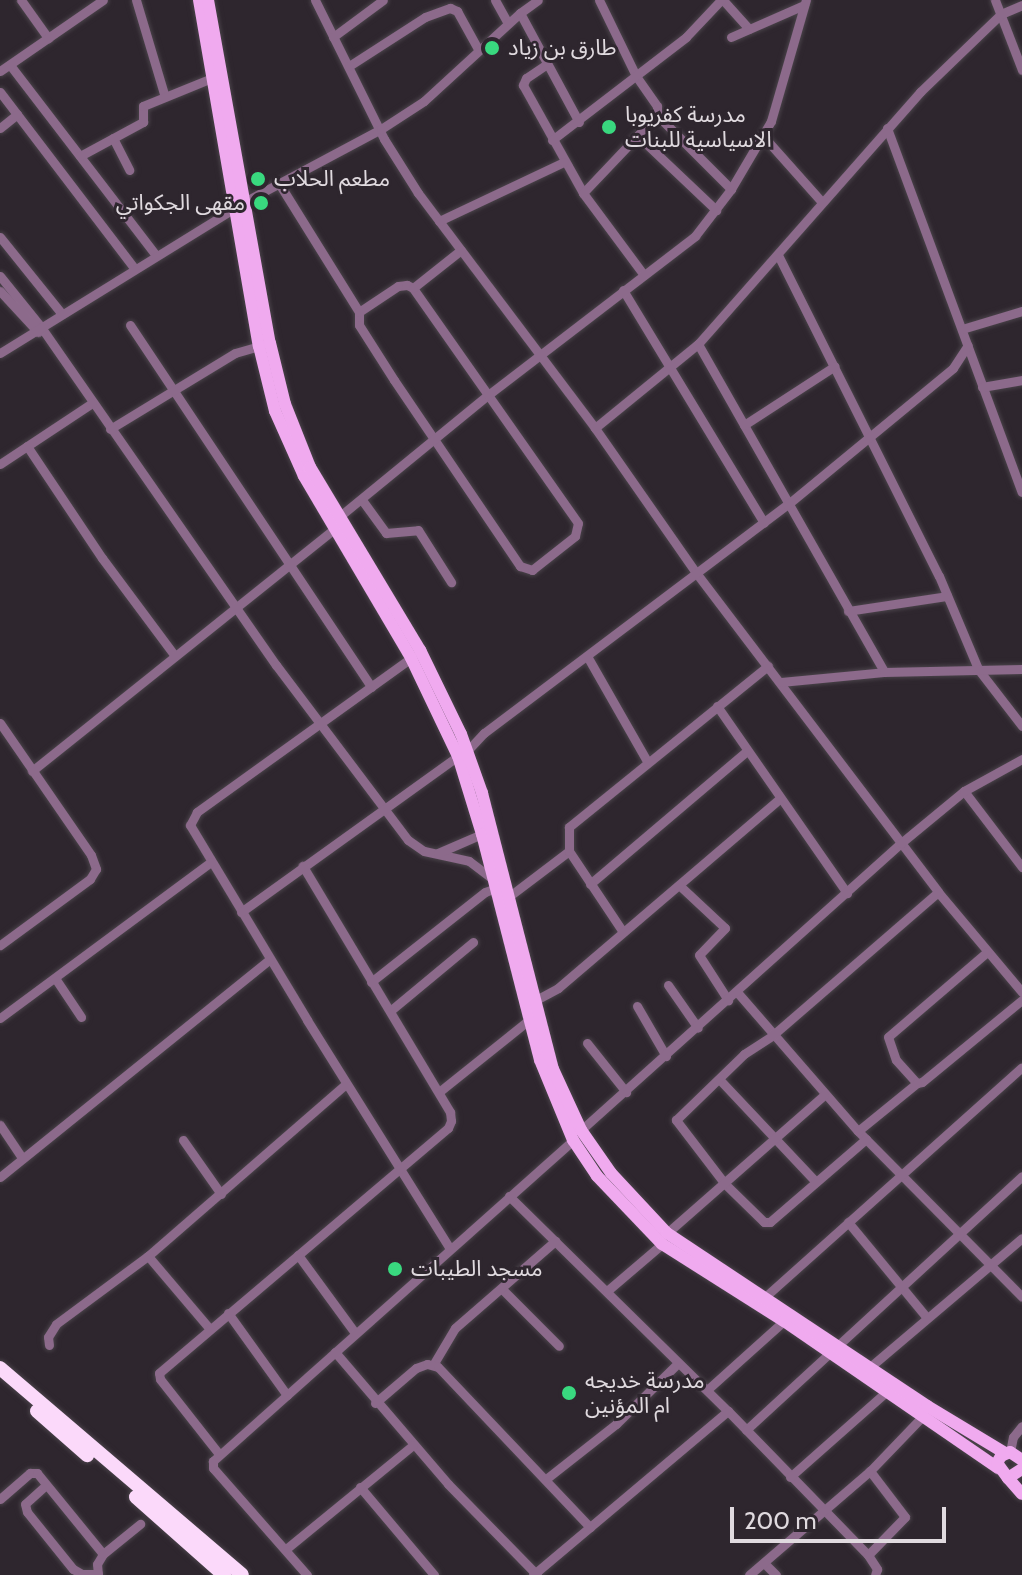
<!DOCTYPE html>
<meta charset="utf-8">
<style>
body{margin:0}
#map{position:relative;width:1022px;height:1575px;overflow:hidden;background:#2e262e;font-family:Cabin,"Noto Sans Arabic",sans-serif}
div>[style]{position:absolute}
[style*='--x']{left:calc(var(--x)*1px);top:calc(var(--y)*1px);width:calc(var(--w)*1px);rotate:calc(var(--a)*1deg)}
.roads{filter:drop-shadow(0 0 2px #4a434a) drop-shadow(0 0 2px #4a434a)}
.minor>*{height:9px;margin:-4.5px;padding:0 4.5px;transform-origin:4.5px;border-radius:4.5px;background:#8c6a8b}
.major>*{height:12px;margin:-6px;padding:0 6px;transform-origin:6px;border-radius:6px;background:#f0aaef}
.highway>*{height:14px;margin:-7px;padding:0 7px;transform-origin:7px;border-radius:7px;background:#fbd9fa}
.dots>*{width:22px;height:22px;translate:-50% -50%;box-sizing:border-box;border:4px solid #2e262e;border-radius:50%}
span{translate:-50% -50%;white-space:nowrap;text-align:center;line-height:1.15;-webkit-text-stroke:6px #2e262e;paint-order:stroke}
.poi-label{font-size:22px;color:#e0dadf}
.left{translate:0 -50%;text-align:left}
.right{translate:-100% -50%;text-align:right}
.scale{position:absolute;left:730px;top:1507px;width:216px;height:36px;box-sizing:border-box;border:4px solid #e0dadf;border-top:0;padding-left:10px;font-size:24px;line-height:28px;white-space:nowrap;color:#e0dadf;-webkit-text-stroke:6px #2e262e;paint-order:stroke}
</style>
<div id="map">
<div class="roads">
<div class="minor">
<div style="--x:21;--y:0;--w:47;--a:54.6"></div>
<div style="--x:136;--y:0;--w:101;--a:73.4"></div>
<div style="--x:315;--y:0;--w:155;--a:63.6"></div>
<div style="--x:384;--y:139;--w:64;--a:57.8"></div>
<div style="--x:418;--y:193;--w:294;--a:53"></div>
<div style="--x:595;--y:428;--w:178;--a:55.1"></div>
<div style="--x:697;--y:574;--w:399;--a:52.8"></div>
<div style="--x:938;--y:892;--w:131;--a:50"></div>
<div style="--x:495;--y:0;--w:26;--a:61"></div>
<div style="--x:599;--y:0;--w:85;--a:64"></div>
<div style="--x:636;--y:76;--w:37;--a:55"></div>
<div style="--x:657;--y:106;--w:9;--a:90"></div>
<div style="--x:657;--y:115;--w:105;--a:45"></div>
<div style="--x:723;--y:0;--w:39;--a:48"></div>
<div style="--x:995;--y:0;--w:75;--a:68.9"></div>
<div style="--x:520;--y:13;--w:124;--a:61.6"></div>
<div style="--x:333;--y:37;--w:62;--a:-36.5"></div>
<div style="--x:731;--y:37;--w:80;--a:-23.7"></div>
<div style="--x:547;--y:64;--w:25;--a:146"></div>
<div style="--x:526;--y:78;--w:8;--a:113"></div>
<div style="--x:523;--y:85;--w:124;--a:60.9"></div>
<div style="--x:583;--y:193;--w:102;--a:53.4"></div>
<div style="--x:10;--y:65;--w:240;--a:52.5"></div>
<div style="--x:349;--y:66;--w:90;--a:-32.8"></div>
<div style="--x:425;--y:17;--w:27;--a:-20"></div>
<div style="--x:450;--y:8;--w:8;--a:23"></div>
<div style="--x:457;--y:11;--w:43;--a:61.1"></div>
<div style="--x:0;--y:71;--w:125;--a:-34.6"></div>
<div style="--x:0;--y:92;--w:221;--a:52.7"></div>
<div style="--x:0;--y:128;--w:22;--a:-39"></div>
<div style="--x:887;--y:128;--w:388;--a:69.7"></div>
<div style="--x:638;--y:136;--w:108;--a:43.5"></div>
<div style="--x:764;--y:137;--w:87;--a:48.3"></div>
<div style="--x:113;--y:138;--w:36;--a:63"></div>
<div style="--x:552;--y:140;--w:169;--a:-37.5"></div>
<div style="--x:686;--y:37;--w:51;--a:-46.6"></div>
<div style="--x:80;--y:156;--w:72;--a:-28.4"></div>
<div style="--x:143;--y:122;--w:16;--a:-90"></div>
<div style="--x:143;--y:106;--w:74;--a:-22.1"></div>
<div style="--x:280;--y:185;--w:150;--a:58.1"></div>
<div style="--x:359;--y:312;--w:13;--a:90"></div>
<div style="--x:359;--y:325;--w:65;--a:57.5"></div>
<div style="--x:394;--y:380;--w:225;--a:55.9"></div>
<div style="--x:520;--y:566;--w:13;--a:18"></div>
<div style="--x:532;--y:570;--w:55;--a:-38.3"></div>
<div style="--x:575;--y:536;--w:13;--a:-77"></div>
<div style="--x:578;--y:523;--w:287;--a:-125.1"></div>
<div style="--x:413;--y:288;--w:7;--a:-153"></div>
<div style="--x:407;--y:285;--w:9;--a:174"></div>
<div style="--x:398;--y:286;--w:47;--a:146.3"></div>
<div style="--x:583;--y:193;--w:108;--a:-46.5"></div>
<div style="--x:246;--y:201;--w:153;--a:-28.1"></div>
<div style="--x:381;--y:129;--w:51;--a:-33.1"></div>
<div style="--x:424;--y:101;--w:130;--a:-42.5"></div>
<div style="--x:520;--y:13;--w:22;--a:-36"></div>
<div style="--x:439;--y:221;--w:138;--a:-25.3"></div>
<div style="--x:0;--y:237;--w:99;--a:51.2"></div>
<div style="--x:778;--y:255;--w:359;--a:63.4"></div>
<div style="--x:939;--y:576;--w:101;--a:67.2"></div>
<div style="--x:978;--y:669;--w:72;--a:52.3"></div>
<div style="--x:0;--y:276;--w:65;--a:51.2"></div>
<div style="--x:41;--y:327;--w:412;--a:55.2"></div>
<div style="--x:276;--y:665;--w:219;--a:53"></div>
<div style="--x:408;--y:840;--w:19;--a:35"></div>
<div style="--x:424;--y:851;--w:46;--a:12.5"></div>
<div style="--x:469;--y:861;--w:30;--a:37"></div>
<div style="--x:413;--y:288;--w:61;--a:-38.4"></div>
<div style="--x:623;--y:290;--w:272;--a:58.8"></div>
<div style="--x:0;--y:291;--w:56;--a:47.2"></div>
<div style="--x:130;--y:325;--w:435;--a:56.3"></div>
<div style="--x:962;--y:329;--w:63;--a:-16.7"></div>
<div style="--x:698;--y:344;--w:377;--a:60.4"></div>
<div style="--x:0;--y:353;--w:276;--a:-31.7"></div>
<div style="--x:982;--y:387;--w:41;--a:-9.9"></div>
<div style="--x:744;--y:425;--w:108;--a:-33"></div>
<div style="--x:595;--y:428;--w:133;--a:-39.2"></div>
<div style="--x:698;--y:344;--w:336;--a:-48.6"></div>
<div style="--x:920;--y:92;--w:112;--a:-43.9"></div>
<div style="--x:1001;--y:14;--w:23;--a:-23"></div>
<div style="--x:110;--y:429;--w:146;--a:-31.3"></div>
<div style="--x:235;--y:353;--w:29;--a:-16"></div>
<div style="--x:27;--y:446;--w:135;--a:56.2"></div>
<div style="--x:102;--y:558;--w:122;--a:53.3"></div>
<div style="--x:0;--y:464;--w:110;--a:-33.5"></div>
<div style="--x:362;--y:500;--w:41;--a:54"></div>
<div style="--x:386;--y:533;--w:32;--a:-5"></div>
<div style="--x:418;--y:530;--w:62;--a:57.6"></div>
<div style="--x:340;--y:516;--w:191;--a:-39.3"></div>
<div style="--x:488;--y:395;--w:261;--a:-37.5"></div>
<div style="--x:695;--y:236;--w:59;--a:-52.5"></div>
<div style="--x:731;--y:189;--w:79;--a:-59.5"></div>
<div style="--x:771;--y:121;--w:126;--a:-73.9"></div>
<div style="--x:848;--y:611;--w:100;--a:-8.6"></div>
<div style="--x:587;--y:656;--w:121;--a:60.3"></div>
<div style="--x:411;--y:658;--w:264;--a:144.3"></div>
<div style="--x:197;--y:812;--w:15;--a:118"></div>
<div style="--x:190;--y:825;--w:227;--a:59"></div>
<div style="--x:307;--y:1020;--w:270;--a:58"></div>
<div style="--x:781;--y:682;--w:103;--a:-5.5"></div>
<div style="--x:884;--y:672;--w:138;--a:-1.2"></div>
<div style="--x:717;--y:706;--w:228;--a:55.2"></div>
<div style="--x:0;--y:723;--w:160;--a:55.4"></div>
<div style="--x:91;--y:855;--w:15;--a:70"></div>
<div style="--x:96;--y:869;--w:12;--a:121"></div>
<div style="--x:90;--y:879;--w:112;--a:143.7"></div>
<div style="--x:467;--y:751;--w:25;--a:-47"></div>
<div style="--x:484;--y:733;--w:379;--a:-37"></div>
<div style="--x:787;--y:505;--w:215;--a:-39.5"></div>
<div style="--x:953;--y:368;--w:27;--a:-57"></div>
<div style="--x:32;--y:771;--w:387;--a:-38.7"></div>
<div style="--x:964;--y:791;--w:96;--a:52.7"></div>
<div style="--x:438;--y:853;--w:48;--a:-23.4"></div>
<div style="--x:590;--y:884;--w:206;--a:-40.3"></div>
<div style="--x:679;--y:885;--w:63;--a:43.1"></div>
<div style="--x:725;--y:928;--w:37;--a:134"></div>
<div style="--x:699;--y:955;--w:54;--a:57.2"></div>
<div style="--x:507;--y:898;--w:78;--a:-37.2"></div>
<div style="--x:241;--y:912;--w:267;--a:-35.7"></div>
<div style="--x:623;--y:932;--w:97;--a:-123.7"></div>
<div style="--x:569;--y:851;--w:24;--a:-90"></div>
<div style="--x:569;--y:827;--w:256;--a:-39"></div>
<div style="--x:987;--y:952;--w:130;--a:139.4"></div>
<div style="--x:888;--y:1037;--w:24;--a:71"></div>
<div style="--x:896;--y:1060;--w:31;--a:48"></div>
<div style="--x:917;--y:1083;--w:5;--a:-11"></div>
<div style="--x:922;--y:1082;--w:129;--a:-39.4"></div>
<div style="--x:55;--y:978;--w:47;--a:56.3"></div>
<div style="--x:371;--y:982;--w:145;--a:-38.3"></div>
<div style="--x:485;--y:892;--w:12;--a:-20"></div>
<div style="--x:668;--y:985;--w:52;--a:55.1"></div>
<div style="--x:737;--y:992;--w:184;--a:49"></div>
<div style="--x:858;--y:1131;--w:233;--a:45.3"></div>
<div style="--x:534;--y:1001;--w:27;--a:-28"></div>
<div style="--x:558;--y:988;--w:291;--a:-40.5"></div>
<div style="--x:637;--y:1006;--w:58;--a:59.9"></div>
<div style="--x:390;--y:1011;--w:108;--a:-39.7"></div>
<div style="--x:0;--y:1018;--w:262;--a:-36.5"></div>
<div style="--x:587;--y:1043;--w:63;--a:51.5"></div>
<div style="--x:719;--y:1079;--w:141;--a:46.7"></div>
<div style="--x:439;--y:1092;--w:117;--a:-38.7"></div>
<div style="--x:0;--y:1125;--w:40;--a:56"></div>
<div style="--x:581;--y:1130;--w:430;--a:-41.9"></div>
<div style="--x:901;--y:843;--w:82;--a:-39.5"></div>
<div style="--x:964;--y:791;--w:66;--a:-28.9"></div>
<div style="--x:858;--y:1131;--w:76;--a:-39.1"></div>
<div style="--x:866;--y:1139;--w:127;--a:139.2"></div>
<div style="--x:770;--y:1222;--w:6;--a:180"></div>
<div style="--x:764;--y:1222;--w:54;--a:-135.7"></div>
<div style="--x:725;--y:1184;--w:81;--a:-127.4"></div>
<div style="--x:676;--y:1120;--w:95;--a:-44.1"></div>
<div style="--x:744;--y:1054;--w:35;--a:-33"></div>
<div style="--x:773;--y:1035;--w:218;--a:-40.9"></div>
<div style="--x:183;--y:1140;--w:66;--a:54.9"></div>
<div style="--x:0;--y:1177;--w:347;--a:-38.9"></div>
<div style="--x:509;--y:1196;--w:307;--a:44.5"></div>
<div style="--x:728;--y:1411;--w:201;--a:45.8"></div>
<div style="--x:868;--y:1555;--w:17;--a:57"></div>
<div style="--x:877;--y:1569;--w:6;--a:108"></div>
<div style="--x:848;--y:1222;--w:124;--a:50.5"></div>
<div style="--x:667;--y:1233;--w:209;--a:-41.3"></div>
<div style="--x:298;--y:1255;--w:97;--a:53.8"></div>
<div style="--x:148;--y:1256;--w:94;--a:49.7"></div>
<div style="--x:503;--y:1290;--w:79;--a:45"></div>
<div style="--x:607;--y:1291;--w:72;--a:-40.5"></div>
<div style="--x:766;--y:1296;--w:343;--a:-41.8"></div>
<div style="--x:228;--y:1313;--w:101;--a:54.3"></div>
<div style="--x:49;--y:1345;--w:8;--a:-97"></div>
<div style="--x:48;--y:1337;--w:15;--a:-58"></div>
<div style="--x:56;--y:1324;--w:114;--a:-36.5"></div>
<div style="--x:148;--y:1256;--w:262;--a:-41"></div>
<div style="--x:335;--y:1352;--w:174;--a:49.4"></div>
<div style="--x:448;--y:1484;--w:127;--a:45.6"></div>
<div style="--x:433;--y:1365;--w:43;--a:-59.3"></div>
<div style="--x:455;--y:1328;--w:133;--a:-41"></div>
<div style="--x:870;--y:1367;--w:199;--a:-40.3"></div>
<div style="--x:707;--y:1390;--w:103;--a:-41.9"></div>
<div style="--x:375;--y:1403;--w:54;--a:-40.5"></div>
<div style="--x:416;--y:1368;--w:12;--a:-20"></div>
<div style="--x:427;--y:1364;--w:11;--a:15"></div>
<div style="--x:438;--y:1367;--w:221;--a:46.5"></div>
<div style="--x:746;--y:1430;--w:375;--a:-42.6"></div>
<div style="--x:1010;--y:1452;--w:15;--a:-79"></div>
<div style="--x:1013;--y:1437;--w:14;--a:-51"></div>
<div style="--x:219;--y:1454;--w:95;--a:-128.2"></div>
<div style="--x:160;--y:1379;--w:6;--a:-99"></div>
<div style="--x:159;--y:1373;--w:379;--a:-40.3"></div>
<div style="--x:448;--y:1128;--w:8;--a:-67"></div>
<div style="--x:451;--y:1121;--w:9;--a:-96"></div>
<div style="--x:450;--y:1112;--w:287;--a:-120.9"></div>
<div style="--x:790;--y:1477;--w:128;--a:-41.5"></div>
<div style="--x:546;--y:1479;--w:89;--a:-38.2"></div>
<div style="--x:616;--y:1424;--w:87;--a:-44.5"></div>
<div style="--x:46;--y:1485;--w:28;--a:138"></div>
<div style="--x:25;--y:1504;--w:8;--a:76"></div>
<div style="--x:27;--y:1512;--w:73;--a:51.1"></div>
<div style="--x:73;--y:1569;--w:10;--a:29"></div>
<div style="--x:82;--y:1574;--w:16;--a:0"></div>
<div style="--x:360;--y:1487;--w:115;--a:49.9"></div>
<div style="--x:0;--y:1499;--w:40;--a:-41"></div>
<div style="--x:30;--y:1473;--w:7;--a:0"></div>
<div style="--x:37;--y:1473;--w:104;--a:50.8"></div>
<div style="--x:286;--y:1549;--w:164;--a:-39.3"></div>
<div style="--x:868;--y:1555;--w:53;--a:-45.8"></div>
<div style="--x:905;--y:1517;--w:58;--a:-127.3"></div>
<div style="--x:764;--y:1563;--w:17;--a:45"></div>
<div style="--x:98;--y:1575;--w:11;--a:-95"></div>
<div style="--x:97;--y:1564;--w:12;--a:-59"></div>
<div style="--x:103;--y:1554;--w:48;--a:-39"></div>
<div style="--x:307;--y:1575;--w:142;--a:-131.3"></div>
<div style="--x:213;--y:1468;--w:7;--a:-90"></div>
<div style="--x:213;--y:1461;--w:482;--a:-41.7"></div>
<div style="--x:533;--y:1575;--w:255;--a:-40.1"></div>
<div style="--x:749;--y:1575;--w:160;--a:-40.7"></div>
<div style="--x:870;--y:1471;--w:76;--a:-46.1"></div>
</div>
<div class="major">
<div style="--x:199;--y:0;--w:351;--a:80.2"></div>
<div style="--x:259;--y:346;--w:67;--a:76.2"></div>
<div style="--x:275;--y:411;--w:71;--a:66"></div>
<div style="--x:304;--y:476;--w:211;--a:59.5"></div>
<div style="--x:411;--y:658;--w:109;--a:64.4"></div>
<div style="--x:458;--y:756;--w:82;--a:72.9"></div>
<div style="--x:482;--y:834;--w:233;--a:75.6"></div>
<div style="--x:540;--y:1060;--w:87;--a:67.6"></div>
<div style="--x:573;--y:1140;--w:43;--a:56.3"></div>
<div style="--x:597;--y:1176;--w:94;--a:46.3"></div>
<div style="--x:662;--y:1244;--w:144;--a:32.3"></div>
<div style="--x:784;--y:1321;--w:260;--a:34.5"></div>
<div style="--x:208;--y:0;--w:349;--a:79.8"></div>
<div style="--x:270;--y:343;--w:63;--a:76.2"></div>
<div style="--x:285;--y:404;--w:68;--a:68.4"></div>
<div style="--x:310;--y:467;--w:214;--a:59"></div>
<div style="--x:420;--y:650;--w:93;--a:64"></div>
<div style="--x:461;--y:734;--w:63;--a:70.4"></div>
<div style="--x:482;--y:793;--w:285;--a:75.6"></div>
<div style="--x:553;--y:1069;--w:67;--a:65.3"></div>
<div style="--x:581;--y:1130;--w:52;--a:55.1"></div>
<div style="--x:611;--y:1173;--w:82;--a:47"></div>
<div style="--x:667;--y:1233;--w:312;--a:33.6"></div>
<div style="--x:927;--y:1406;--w:91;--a:31.1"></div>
<div style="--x:1022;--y:1460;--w:14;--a:-146"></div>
<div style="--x:1010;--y:1452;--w:10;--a:156"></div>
<div style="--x:1001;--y:1456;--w:8;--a:120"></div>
<div style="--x:997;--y:1463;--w:19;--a:54"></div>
<div style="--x:1008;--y:1478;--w:17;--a:-33"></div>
<div style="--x:1008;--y:1478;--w:21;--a:49"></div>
</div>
<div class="highway">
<div style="--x:0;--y:1368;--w:318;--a:40.5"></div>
<div style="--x:37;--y:1411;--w:67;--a:41.3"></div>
<div style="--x:136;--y:1497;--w:118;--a:41.6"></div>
</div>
</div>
<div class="dots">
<div style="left:492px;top:48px;background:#39d87f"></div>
<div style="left:609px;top:127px;background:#39d87f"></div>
<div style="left:258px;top:179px;background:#39d87f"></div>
<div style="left:261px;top:203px;background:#39d87f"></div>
<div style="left:395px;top:1269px;background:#39d87f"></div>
<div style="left:569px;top:1393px;background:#39d87f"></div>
</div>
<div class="poi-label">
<span class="left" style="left:508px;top:48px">طارق بن زياد</span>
<span class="left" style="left:625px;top:127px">مدرسة كفريوبا<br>الاسياسية للبنات</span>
<span class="left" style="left:274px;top:179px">مطعم الحلاب</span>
<span class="right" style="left:245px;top:203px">مقهى الجكواتي</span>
<span class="left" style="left:411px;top:1269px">مسجد الطيبات</span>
<span class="left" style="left:585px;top:1393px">مدرسة خديجه<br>ام المؤنين</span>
</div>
<div class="scale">200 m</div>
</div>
